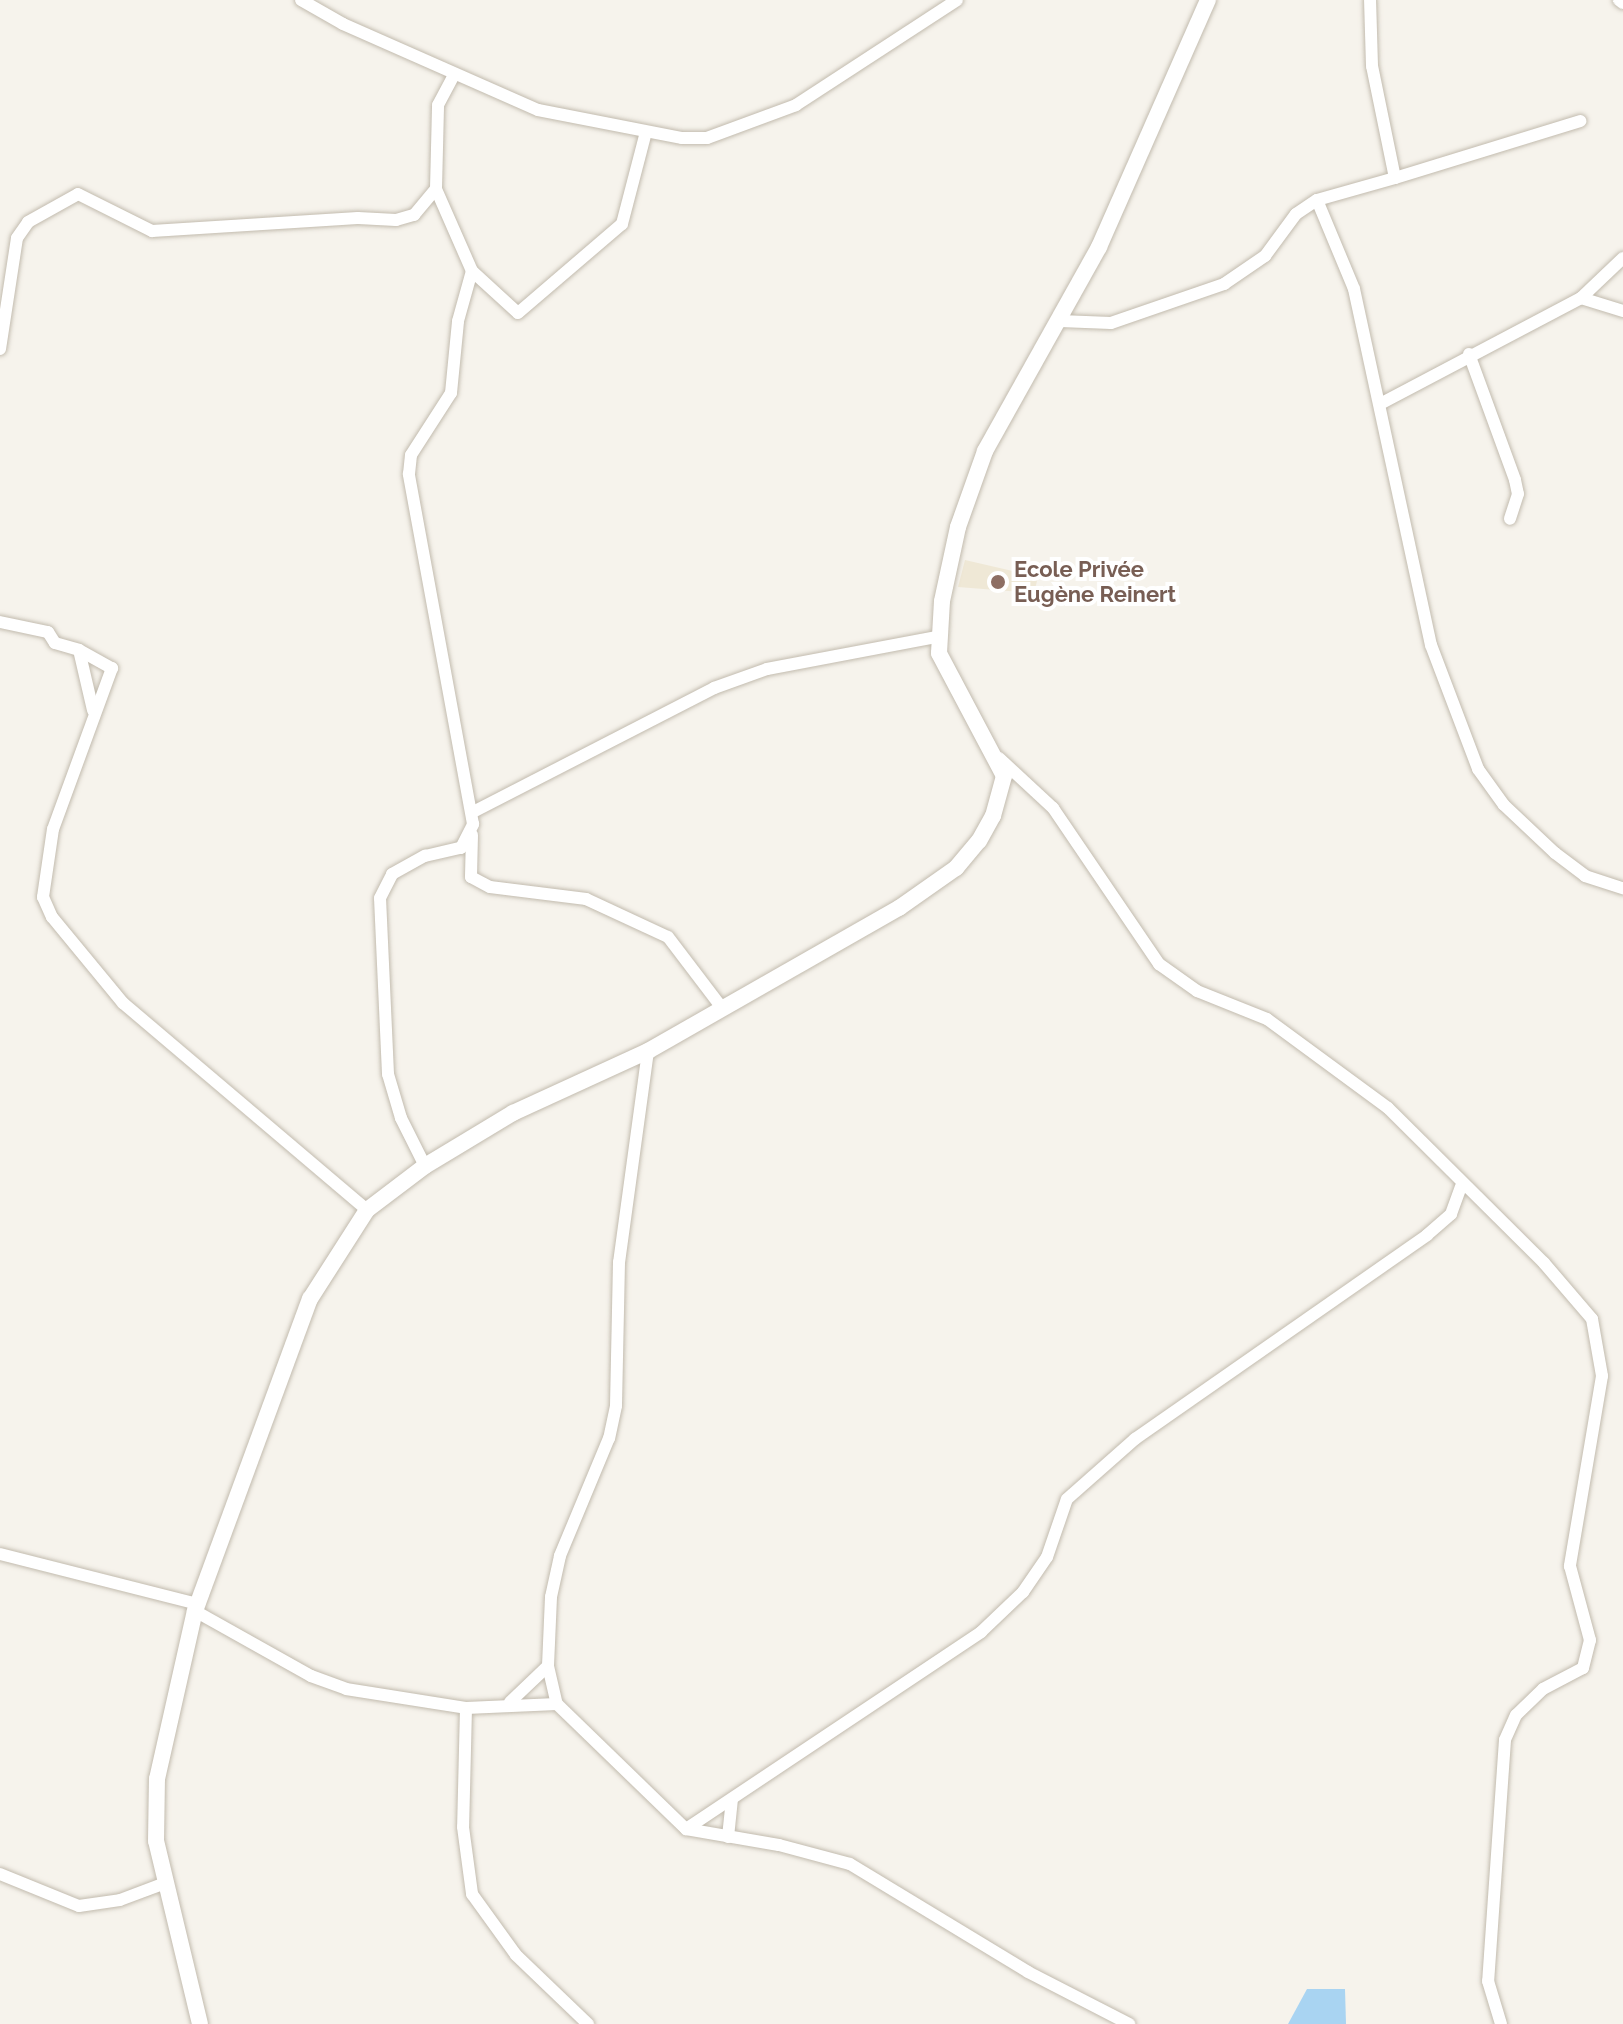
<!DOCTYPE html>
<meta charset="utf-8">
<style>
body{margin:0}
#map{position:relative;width:1623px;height:2024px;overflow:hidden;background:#f6f3ec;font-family:Raleway,sans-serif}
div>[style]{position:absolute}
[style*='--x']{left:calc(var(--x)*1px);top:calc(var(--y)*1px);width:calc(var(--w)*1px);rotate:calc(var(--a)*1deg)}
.education>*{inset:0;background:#efe8d6}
.water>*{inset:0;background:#a9d4f2}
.roads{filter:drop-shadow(0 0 2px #c2bbae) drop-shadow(0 0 2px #c2bbae)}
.minor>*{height:12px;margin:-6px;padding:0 6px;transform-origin:6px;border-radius:6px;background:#fff}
.tertiary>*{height:16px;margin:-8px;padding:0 8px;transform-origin:8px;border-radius:8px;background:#fff}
.dots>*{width:22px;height:22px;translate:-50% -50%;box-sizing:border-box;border:4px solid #fff;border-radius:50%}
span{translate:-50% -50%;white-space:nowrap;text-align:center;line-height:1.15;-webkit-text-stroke:8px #fff;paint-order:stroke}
.education-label{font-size:22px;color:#785e54;font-weight:700}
.left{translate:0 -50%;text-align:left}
</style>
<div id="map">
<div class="education">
<div style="clip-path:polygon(965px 560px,1038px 577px,1034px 593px,958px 587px)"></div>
</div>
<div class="water">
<div style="clip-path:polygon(1307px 1989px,1345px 1989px,1346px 2024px,1288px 2024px)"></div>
</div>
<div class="roads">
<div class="minor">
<div style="--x:301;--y:0;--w:48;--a:29.7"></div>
<div style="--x:343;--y:24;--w:213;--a:23.8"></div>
<div style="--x:538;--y:110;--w:147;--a:11"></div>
<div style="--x:682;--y:138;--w:25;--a:0"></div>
<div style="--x:707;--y:138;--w:95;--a:-20.3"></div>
<div style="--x:796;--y:105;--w:192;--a:-33.1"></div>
<div style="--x:1619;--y:0;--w:5;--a:37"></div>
<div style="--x:1395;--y:178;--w:194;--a:-17.1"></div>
<div style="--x:1317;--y:200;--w:81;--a:-15.8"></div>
<div style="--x:1395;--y:178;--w:114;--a:-101.6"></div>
<div style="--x:1372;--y:66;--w:66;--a:-91.7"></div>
<div style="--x:472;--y:271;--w:62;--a:42.4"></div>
<div style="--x:518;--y:313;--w:137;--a:-40.6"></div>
<div style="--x:622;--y:224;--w:95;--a:-75.4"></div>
<div style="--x:1581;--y:298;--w:58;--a:-43.6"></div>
<div style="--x:1060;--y:321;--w:51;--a:2.2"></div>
<div style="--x:1111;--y:323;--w:120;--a:-19"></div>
<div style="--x:1224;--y:284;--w:50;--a:-34.3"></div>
<div style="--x:1265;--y:256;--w:52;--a:-53.6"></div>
<div style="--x:1296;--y:214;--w:25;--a:-34"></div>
<div style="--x:1317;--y:200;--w:96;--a:67.4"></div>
<div style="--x:1354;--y:289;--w:364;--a:77.8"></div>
<div style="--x:1431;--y:645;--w:133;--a:69.2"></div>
<div style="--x:1478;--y:769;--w:44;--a:54.2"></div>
<div style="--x:1504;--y:805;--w:70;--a:43.3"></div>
<div style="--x:1555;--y:853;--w:38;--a:37"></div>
<div style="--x:1585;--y:876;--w:40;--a:18"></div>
<div style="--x:0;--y:349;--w:112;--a:-81.3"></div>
<div style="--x:17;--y:238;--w:19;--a:-55"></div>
<div style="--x:28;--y:222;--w:57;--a:-29.2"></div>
<div style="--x:78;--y:194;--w:83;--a:26.6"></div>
<div style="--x:152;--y:231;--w:206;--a:-3.6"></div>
<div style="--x:358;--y:218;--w:38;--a:3"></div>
<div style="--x:396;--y:220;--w:19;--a:-16"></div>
<div style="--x:414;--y:215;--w:34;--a:-50"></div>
<div style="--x:1469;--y:354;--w:134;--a:69.9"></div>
<div style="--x:1515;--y:480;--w:14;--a:78"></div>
<div style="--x:1518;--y:494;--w:26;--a:108"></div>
<div style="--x:1380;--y:404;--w:227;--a:-27.8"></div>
<div style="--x:1581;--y:298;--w:44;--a:17.2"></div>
<div style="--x:0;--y:622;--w:49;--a:11.8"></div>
<div style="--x:48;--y:632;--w:13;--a:58"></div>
<div style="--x:55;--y:643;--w:25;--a:16"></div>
<div style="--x:79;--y:650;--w:62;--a:76.9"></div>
<div style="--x:79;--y:650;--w:38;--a:29"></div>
<div style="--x:112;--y:668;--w:171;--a:110.1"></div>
<div style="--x:53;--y:829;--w:69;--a:98.4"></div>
<div style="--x:43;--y:897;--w:22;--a:66"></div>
<div style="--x:52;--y:917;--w:112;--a:50.5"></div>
<div style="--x:123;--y:1003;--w:320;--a:40.3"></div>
<div style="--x:999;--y:758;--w:74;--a:42.8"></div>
<div style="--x:1053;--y:808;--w:189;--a:55.8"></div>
<div style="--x:1159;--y:964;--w:47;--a:35.4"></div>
<div style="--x:1197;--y:991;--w:75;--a:21.8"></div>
<div style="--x:1267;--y:1019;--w:150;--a:36.3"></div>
<div style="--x:1388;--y:1108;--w:220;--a:44.8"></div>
<div style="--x:1544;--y:1263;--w:74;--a:49.4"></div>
<div style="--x:1592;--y:1319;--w:58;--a:80"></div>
<div style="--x:1602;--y:1376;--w:193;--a:99.6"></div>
<div style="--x:1570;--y:1566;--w:77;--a:74.9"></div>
<div style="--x:1590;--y:1640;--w:29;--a:104"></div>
<div style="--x:1583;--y:1668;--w:45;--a:152.3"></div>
<div style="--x:1543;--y:1689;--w:37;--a:136"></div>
<div style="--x:1516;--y:1715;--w:27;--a:114"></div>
<div style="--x:1505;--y:1740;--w:242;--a:94"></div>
<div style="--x:1488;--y:1981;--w:45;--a:73.2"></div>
<div style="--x:473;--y:812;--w:271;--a:-27.2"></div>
<div style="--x:714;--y:688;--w:56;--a:-19.7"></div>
<div style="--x:767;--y:669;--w:173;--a:-10.7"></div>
<div style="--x:472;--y:835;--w:42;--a:91.4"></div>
<div style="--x:471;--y:877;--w:21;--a:28"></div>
<div style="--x:490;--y:887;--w:97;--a:7.1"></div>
<div style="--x:586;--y:899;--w:90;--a:24.9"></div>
<div style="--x:668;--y:937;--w:89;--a:52.7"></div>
<div style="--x:648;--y:1051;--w:213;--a:97.8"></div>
<div style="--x:619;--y:1262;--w:144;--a:91.2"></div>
<div style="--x:616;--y:1406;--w:33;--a:102"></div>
<div style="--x:609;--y:1438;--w:128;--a:112.6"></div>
<div style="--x:560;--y:1556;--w:42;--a:102.4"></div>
<div style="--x:551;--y:1597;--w:69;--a:92.5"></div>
<div style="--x:548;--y:1666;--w:39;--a:77"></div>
<div style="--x:557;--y:1704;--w:180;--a:44.1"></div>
<div style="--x:686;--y:1829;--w:94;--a:9.8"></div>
<div style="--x:779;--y:1845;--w:73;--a:15"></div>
<div style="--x:850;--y:1864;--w:208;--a:31.2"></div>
<div style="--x:1028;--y:1972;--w:114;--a:27.2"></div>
<div style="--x:425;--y:1166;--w:54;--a:-116.6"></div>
<div style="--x:401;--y:1118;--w:46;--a:-106.5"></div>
<div style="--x:388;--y:1074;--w:176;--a:-92.6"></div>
<div style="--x:380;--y:898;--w:27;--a:-63"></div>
<div style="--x:392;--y:874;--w:38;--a:-29"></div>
<div style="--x:425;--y:856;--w:37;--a:-13"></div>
<div style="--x:461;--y:848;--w:27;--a:-63"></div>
<div style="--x:473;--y:824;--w:356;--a:-100.4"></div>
<div style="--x:409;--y:474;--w:19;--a:-84"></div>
<div style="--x:411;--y:455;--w:74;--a:-57.2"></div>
<div style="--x:451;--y:393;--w:72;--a:-84.4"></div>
<div style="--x:458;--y:321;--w:52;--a:-74.4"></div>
<div style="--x:472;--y:271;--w:90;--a:-113.7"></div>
<div style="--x:436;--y:189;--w:84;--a:-88.6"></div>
<div style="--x:438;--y:105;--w:34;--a:-62"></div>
<div style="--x:0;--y:1554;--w:204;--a:14.2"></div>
<div style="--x:195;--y:1611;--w:133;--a:29.3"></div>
<div style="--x:311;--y:1676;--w:37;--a:20"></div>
<div style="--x:346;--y:1689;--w:121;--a:9"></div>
<div style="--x:466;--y:1708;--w:91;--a:-2.5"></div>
<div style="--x:510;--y:1702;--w:52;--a:-43.5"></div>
<div style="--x:466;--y:1708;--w:119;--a:91.4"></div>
<div style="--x:463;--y:1827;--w:68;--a:82.3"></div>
<div style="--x:472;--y:1894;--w:75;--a:54.2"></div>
<div style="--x:516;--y:1955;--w:100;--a:43.8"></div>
<div style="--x:686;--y:1829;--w:355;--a:-33.7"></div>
<div style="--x:981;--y:1632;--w:58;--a:-43.6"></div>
<div style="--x:1023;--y:1592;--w:42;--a:-55.6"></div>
<div style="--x:1047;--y:1557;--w:61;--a:-71"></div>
<div style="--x:1067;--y:1499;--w:91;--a:-41.4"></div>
<div style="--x:1135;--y:1439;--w:356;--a:-34.9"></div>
<div style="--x:1427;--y:1235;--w:32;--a:-41"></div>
<div style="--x:1451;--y:1214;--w:29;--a:-70"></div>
<div style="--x:728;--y:1837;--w:37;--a:-84"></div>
<div style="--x:0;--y:1874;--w:85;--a:22.1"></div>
<div style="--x:79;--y:1906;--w:41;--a:-8.3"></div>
<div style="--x:120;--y:1900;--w:48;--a:-20.7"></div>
</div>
<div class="tertiary">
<div style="--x:200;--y:2024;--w:188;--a:-103.5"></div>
<div style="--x:156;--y:1841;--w:62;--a:-89.1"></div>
<div style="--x:157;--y:1779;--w:172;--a:-77.3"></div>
<div style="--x:195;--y:1611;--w:333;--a:-69.8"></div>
<div style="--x:310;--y:1299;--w:106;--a:-57.4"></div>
<div style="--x:367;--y:1210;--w:73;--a:-37.2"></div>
<div style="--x:425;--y:1166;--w:103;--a:-31.1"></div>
<div style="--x:513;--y:1113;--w:149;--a:-24.7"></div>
<div style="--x:648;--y:1051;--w:289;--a:-29.7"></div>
<div style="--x:899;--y:908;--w:70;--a:-35.1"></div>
<div style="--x:956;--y:868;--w:35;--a:-50"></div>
<div style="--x:979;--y:841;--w:29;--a:-61"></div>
<div style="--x:993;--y:816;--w:41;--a:-74.6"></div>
<div style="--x:1004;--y:776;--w:139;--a:-117.9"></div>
<div style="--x:939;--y:653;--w:52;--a:-86.7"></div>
<div style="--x:942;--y:601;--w:76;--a:-77.8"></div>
<div style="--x:958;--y:527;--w:81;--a:-70.4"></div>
<div style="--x:985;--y:451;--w:234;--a:-60.8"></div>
<div style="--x:1099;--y:247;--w:270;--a:-66.2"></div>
</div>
</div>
<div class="dots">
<div style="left:998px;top:582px;background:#8d6e63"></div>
</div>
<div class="education-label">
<span class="left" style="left:1014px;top:582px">Ecole Privée<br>Eugène Reinert</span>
</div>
</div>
